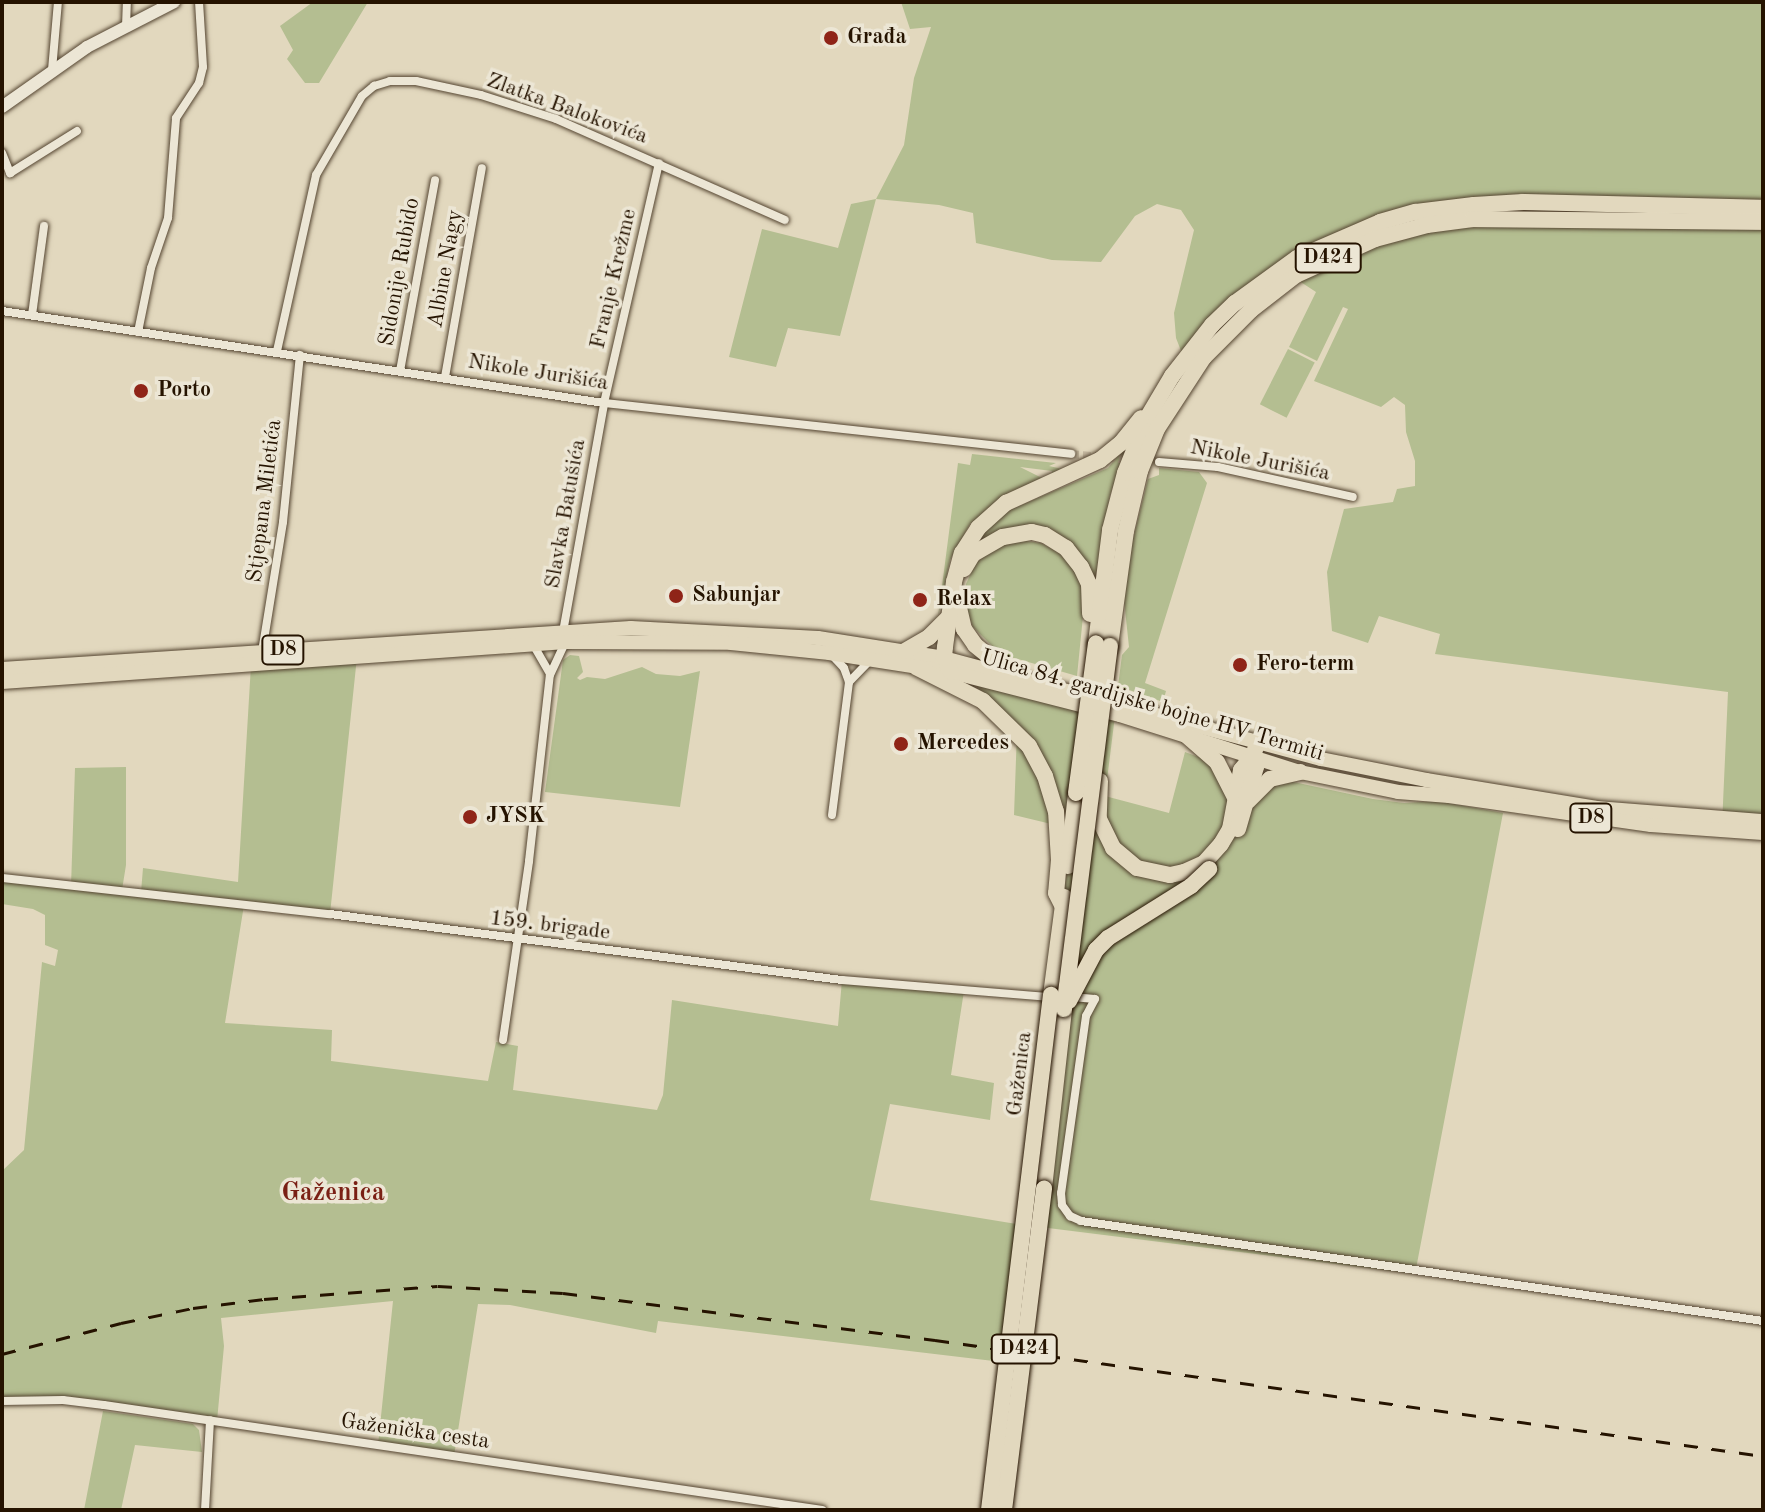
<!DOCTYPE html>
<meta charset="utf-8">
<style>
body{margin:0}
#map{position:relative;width:1765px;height:1512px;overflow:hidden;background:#e2d8be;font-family:"Old Standard TT",serif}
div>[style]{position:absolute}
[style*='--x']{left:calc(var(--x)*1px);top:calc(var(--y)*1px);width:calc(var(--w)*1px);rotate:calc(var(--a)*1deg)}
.green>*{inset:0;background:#b4be91;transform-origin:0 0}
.street-tunnel>*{height:8px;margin-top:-4px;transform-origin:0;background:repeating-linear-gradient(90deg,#c6baa2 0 8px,transparent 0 12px)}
.roads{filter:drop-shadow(0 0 2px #544430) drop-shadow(0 0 2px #544430)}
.street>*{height:8px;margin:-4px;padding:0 4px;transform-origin:4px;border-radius:4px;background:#ece6d5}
.secondary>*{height:12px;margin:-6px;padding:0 6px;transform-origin:6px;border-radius:6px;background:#ece6d5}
.primary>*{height:14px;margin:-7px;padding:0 7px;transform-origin:7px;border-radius:7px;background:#e2d8be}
.highway>*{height:16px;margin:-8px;padding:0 8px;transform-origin:8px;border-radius:8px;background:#e2d8be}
.rail>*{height:3px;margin-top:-1.5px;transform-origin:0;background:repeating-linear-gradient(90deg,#251300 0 14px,transparent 0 28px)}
.bridges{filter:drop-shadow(0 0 2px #251300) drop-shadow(0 0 2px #251300)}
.highway-bridge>*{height:16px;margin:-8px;padding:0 8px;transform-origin:8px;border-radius:8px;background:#e2d8be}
.dots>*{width:22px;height:22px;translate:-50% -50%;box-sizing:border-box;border:4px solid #ece6d5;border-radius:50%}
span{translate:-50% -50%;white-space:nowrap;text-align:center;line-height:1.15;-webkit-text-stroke:7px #ece6d5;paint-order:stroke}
.shield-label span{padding:2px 6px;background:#ece6d5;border:2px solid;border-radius:6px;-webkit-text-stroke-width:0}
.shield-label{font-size:20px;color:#251300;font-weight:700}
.poi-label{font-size:22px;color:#251300;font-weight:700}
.left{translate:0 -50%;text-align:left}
.street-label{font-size:22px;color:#251300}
.quarter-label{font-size:26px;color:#7a1f14;font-weight:700}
.frame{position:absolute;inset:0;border:4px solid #251300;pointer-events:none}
</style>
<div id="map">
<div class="green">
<div style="clip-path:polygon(313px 2px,368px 2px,319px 83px,305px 83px,287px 59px,293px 50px,280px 26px)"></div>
<div style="clip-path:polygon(901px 2px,1763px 2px,1763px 833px,1722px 825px,1728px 692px,1435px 654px,1440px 634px,1379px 616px,1368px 643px,1332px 631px,1327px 572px,1344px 509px,1393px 502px,1397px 489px,1415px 486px,1415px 461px,1406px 432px,1405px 405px,1394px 397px,1381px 407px,1314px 381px,1348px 309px,1343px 307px,1317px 361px,1289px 347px,1316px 292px,1287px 273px,1218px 330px,1187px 366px,1176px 338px,1174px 313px,1194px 230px,1181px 210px,1157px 204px,1135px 216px,1101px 262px,1052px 260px,976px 243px,973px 213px,939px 205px,876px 199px,840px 336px,788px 328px,776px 367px,729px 357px,762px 229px,838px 248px,851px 204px,876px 199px,904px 145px,914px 78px,931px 27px,910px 29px)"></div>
<div style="left:1288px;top:349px;width:30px;height:62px;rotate:27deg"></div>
<div style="clip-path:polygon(1131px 440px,1110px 495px,1095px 580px,1040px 530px,970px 553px,992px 522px,1007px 511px,1108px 468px)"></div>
<div style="clip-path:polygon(972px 454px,1056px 463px,1049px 466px,1067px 470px,1051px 476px,1052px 471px,1020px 467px,1044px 479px,1006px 496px,970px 524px,950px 560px,938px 617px,958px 463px,970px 465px)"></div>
<div style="clip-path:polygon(1159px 468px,1199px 472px,1207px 483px,1145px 683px,1166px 691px,1163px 702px,1118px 686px,1122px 655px,1129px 647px,1124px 600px,1130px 551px,1148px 479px,1159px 475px)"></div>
<div style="clip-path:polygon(1026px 541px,1041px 543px,1066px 557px,1078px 574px,1085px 596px,1077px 676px,1000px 654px,973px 627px,964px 605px,966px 584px,975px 564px,990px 551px,1007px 543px)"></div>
<div style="clip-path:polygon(570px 655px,579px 656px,583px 672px,577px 678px,580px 680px,587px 677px,605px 679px,642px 667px,656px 674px,680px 676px,700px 671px,680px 807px,545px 792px,563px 660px)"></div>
<div style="clip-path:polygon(357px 657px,330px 914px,244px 905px,225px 1023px,332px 1030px,331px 1061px,488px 1081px,496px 1042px,518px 1046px,513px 1090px,657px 1110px,663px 1095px,672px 1000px,838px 1026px,842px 980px,964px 991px,951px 1075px,994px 1083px,990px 1120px,890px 1104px,870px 1200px,1023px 1225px,1072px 829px,1014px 815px,1017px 731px,967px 676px,1116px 708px,1105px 796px,1169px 813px,1185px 752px,1274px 785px,1289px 781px,1373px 799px,1404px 803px,1437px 801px,1503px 813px,1415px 1274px,1024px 1225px,1002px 1362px,658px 1321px,656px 1333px,510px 1305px,478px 1304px,454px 1456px,378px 1445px,393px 1301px,221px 1318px,224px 1346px,217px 1421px,63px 1400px,2px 1401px,2px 1171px,24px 1150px,42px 962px,55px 966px,58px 950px,45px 945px,45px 915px,33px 909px,2px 904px,2px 878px,71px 886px,75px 768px,126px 767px,126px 865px,122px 890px,141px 892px,143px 868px,238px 882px,251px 665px)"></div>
<div style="clip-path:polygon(103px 1411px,193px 1424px,199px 1430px,202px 1452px,135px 1445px,121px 1510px,84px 1510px)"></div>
</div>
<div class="street-tunnel">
<div style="--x:1071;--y:454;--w:59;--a:5.8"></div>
</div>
<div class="roads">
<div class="street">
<div style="--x:126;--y:27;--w:25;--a:-88"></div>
<div style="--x:52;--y:70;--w:68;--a:-85"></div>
<div style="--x:2;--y:153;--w:22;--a:68"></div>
<div style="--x:10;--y:173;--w:79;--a:-32.1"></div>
<div style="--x:2;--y:311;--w:609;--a:8.69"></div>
<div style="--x:604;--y:403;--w:470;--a:6.2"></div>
<div style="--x:32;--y:315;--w:90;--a:-82.3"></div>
<div style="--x:138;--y:332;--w:65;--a:-78.5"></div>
<div style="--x:151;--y:268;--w:53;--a:-71.2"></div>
<div style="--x:168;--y:218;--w:100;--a:-85.4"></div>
<div style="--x:176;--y:118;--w:42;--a:-56.7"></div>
<div style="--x:199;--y:83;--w:16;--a:-76"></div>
<div style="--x:203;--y:67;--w:65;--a:-93.5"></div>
<div style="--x:277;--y:351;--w:180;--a:-77.5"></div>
<div style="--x:316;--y:175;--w:91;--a:-59.8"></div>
<div style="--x:362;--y:96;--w:16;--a:-40"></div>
<div style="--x:374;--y:86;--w:17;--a:-17"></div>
<div style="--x:390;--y:81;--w:26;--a:0"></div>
<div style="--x:416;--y:81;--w:66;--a:12.2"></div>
<div style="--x:481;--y:95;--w:79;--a:17.7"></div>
<div style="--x:556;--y:119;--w:250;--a:23.8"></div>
<div style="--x:400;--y:371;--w:194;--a:-79.6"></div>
<div style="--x:445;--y:377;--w:212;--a:-80"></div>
<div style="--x:1159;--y:462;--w:59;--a:4.8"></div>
<div style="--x:1218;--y:467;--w:138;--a:12.5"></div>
<div style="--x:563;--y:632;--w:233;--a:-79.8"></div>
<div style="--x:604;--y:403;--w:246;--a:-77.1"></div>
<div style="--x:534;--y:646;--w:32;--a:60"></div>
<div style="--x:262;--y:652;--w:132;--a:-80.8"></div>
<div style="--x:283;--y:522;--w:168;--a:-84.2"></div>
<div style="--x:849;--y:682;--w:30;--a:-46"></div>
<div style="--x:832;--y:815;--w:134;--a:-82.7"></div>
<div style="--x:849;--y:682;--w:15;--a:-110"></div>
<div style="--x:844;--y:668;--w:16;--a:-133"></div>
<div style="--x:2;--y:878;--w:330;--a:6.3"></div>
<div style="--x:330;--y:914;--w:516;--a:7.35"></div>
<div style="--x:842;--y:980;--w:209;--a:4.7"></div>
<div style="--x:1072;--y:997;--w:23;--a:5"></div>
<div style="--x:1095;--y:999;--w:19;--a:118"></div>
<div style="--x:1086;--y:1016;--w:179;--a:98"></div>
<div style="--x:1061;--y:1193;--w:12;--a:85"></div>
<div style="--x:1062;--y:1205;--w:14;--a:54"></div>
<div style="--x:1070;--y:1216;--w:12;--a:24"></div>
<div style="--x:1081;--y:1221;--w:689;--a:8.34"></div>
<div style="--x:503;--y:1040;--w:181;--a:-81.7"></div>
<div style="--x:529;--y:861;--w:187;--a:-83.6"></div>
<div style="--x:550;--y:675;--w:35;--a:-65"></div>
<div style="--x:2;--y:1401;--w:61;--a:-0.9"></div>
<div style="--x:63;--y:1400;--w:41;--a:7"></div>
<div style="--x:104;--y:1405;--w:726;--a:8.32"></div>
<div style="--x:205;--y:1510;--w:90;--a:-86.8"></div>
</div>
<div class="secondary">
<div style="--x:2;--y:107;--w:104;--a:-35.2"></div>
<div style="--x:87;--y:47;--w:98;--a:-27.3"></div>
</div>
<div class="primary">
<div style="--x:2;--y:669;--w:630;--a:-3.73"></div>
<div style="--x:631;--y:628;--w:187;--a:3.1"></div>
<div style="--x:818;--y:638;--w:128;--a:9"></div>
<div style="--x:944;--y:658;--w:390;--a:15"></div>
<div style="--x:1321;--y:759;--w:107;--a:11.3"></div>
<div style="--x:1426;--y:780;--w:173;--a:9.3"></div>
<div style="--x:1597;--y:808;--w:167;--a:4.5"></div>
<div style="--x:2;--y:682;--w:565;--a:-4.06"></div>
<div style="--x:566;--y:642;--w:165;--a:0.3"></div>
<div style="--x:731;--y:643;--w:99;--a:5.8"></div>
<div style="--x:829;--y:653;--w:123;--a:8.9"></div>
<div style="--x:951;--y:672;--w:174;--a:14.3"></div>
<div style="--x:1120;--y:715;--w:189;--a:17.6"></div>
<div style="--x:1300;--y:772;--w:100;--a:11.5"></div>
<div style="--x:1398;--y:792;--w:51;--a:4.5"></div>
<div style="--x:1449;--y:796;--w:204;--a:8.2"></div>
<div style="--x:1651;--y:825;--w:112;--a:4.1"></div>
</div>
<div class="highway">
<div style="--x:964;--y:569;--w:17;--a:-59"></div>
<div style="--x:973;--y:554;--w:34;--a:-30"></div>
<div style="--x:1003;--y:537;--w:29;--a:-10"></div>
<div style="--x:1032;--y:532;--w:13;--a:13"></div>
<div style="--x:1045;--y:535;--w:25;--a:32"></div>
<div style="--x:1066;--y:548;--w:24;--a:52"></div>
<div style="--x:1081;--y:567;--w:19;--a:65"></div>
<div style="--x:1089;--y:584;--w:30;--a:88"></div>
<div style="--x:957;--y:599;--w:31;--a:77"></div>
<div style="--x:964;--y:629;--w:19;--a:55"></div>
<div style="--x:975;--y:645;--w:48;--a:39"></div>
<div style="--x:1096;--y:643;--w:114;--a:-82.9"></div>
<div style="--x:1110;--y:530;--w:59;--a:-75.3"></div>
<div style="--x:1125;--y:473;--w:59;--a:-68.2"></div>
<div style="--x:1147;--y:418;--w:49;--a:-59.2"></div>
<div style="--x:1172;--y:376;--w:65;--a:-51.9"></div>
<div style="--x:1212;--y:325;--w:32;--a:-44"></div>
<div style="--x:1235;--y:303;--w:77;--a:-36"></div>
<div style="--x:1297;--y:258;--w:90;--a:-23.4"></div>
<div style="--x:1380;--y:222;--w:37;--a:-16"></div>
<div style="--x:1416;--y:212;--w:58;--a:-6.9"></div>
<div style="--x:1474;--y:205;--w:49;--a:-3.5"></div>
<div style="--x:1523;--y:202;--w:240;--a:1.4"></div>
<div style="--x:1110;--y:646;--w:116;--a:-82.1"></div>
<div style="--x:1126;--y:531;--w:62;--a:-76.9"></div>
<div style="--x:1140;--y:471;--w:45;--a:-68"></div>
<div style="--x:1157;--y:429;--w:86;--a:-56.9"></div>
<div style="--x:1204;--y:357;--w:66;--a:-45"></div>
<div style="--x:1251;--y:310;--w:57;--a:-37.9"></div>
<div style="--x:1296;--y:275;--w:87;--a:-24.5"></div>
<div style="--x:1375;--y:239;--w:54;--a:-15.1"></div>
<div style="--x:1427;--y:225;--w:46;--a:-7.4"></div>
<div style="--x:1473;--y:219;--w:290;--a:0.6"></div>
<div style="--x:905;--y:651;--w:28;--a:-30"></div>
<div style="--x:929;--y:637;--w:28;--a:-45"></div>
<div style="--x:916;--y:667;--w:75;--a:26.9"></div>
<div style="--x:983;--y:701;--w:64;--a:44.4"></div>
<div style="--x:1029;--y:746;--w:34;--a:62"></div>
<div style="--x:1045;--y:776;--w:37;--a:73"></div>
<div style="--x:1056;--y:811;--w:49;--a:86.5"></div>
<div style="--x:1059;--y:860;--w:33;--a:95"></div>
<div style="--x:1056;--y:893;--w:16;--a:63"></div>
<div style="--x:951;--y:672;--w:16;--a:-117"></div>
<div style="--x:944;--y:658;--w:11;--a:-85"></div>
<div style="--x:945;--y:647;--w:66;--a:-82.1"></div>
<div style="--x:954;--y:582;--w:30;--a:-75"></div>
<div style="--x:962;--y:553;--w:30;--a:-57"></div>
<div style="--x:978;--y:528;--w:38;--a:-42"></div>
<div style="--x:1006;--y:503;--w:103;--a:-24.6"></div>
<div style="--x:1100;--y:460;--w:27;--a:-39"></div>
<div style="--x:1121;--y:443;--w:32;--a:-51"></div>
<div style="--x:1186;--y:735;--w:41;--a:41.1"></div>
<div style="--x:1217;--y:762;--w:39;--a:63"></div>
<div style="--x:1100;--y:781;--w:38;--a:92"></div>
<div style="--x:1099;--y:819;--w:32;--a:64"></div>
<div style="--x:1113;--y:848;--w:31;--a:40"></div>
<div style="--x:1137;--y:868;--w:34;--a:12"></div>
<div style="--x:1170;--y:875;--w:14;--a:-12"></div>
<div style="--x:1184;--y:872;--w:22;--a:-24"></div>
<div style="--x:1204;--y:863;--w:25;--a:-48"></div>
<div style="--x:1221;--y:844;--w:17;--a:-59"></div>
<div style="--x:1230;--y:829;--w:60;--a:-79.4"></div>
<div style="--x:1241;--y:770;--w:19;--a:-51"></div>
<div style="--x:1253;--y:755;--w:14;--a:-69"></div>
<div style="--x:1248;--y:801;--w:31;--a:-45"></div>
<div style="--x:1270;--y:779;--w:31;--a:-13"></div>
<div style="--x:1238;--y:829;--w:65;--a:-73.8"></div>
<div style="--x:1256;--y:767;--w:12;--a:-104"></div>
<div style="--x:1068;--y:866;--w:73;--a:-83.7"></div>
<div style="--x:1051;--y:995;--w:99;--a:-82.4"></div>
<div style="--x:1044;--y:1188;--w:180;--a:-83.6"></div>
</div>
</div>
<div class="rail">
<div style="--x:2;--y:1354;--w:123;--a:-14.6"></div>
<div style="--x:121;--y:1323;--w:74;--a:-11.8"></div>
<div style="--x:193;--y:1308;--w:72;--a:-7.2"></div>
<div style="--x:264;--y:1299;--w:174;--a:-4.3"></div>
<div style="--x:438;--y:1286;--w:125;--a:3.2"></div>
<div style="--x:563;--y:1293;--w:375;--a:7.2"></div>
<div style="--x:935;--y:1340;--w:836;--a:7.98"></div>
</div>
<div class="bridges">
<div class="highway-bridge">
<div style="--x:1076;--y:793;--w:151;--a:-82.4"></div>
<div style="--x:1069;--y:1001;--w:58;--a:-62.1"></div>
<div style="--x:1096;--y:950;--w:17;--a:-45"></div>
<div style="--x:1108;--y:938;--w:98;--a:-32.1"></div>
<div style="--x:1191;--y:886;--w:25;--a:-43"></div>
<div style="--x:1064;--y:1009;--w:366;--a:-82.8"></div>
<div style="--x:989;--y:1510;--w:519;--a:-83.14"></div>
<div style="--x:1004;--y:1510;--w:324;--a:-82.9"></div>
</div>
</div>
<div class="dots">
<div style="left:831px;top:38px;background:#8f2418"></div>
<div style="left:141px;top:391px;background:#8f2418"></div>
<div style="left:676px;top:596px;background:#8f2418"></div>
<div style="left:920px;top:600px;background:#8f2418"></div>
<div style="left:1240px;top:665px;background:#8f2418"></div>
<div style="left:901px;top:744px;background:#8f2418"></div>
<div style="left:470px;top:817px;background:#8f2418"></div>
</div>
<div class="shield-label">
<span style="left:1328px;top:258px">D424</span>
<span style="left:283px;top:650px">D8</span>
<span style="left:1591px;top:818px">D8</span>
<span style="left:1024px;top:1349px">D424</span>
</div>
<div class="poi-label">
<span class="left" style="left:847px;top:38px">Građa</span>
<span class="left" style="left:157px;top:391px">Porto</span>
<span class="left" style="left:692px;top:596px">Sabunjar</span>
<span class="left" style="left:936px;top:600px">Relax</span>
<span class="left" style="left:1256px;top:665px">Fero-term</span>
<span class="left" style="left:917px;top:744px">Mercedes</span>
<span class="left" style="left:486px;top:817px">JYSK</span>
</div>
<div class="street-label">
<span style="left:567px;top:109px;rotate:20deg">Zlatka Balokovića</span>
<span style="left:446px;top:269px;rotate:-80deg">Albine Nagy</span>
<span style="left:400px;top:272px;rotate:-80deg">Sidonije Rubido</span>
<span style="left:614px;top:279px;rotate:-77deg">Franje Krežme</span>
<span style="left:538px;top:373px;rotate:9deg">Nikole Jurišića</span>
<span style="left:1260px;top:461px;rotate:11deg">Nikole Jurišića</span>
<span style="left:265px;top:501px;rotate:-83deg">Stjepana Miletića</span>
<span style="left:566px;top:514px;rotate:-80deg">Slavka Batušića</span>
<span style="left:1152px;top:706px;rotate:16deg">Ulica 84. gardijske bojne HV Termiti</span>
<span style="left:550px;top:926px;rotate:7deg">159. brigade</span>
<span style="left:1020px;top:1074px;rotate:-83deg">Gaženica</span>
<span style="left:415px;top:1432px;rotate:8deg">Gaženička cesta</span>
</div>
<div class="quarter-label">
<span style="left:333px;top:1194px">Gaženica</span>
</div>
<div class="frame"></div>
</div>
